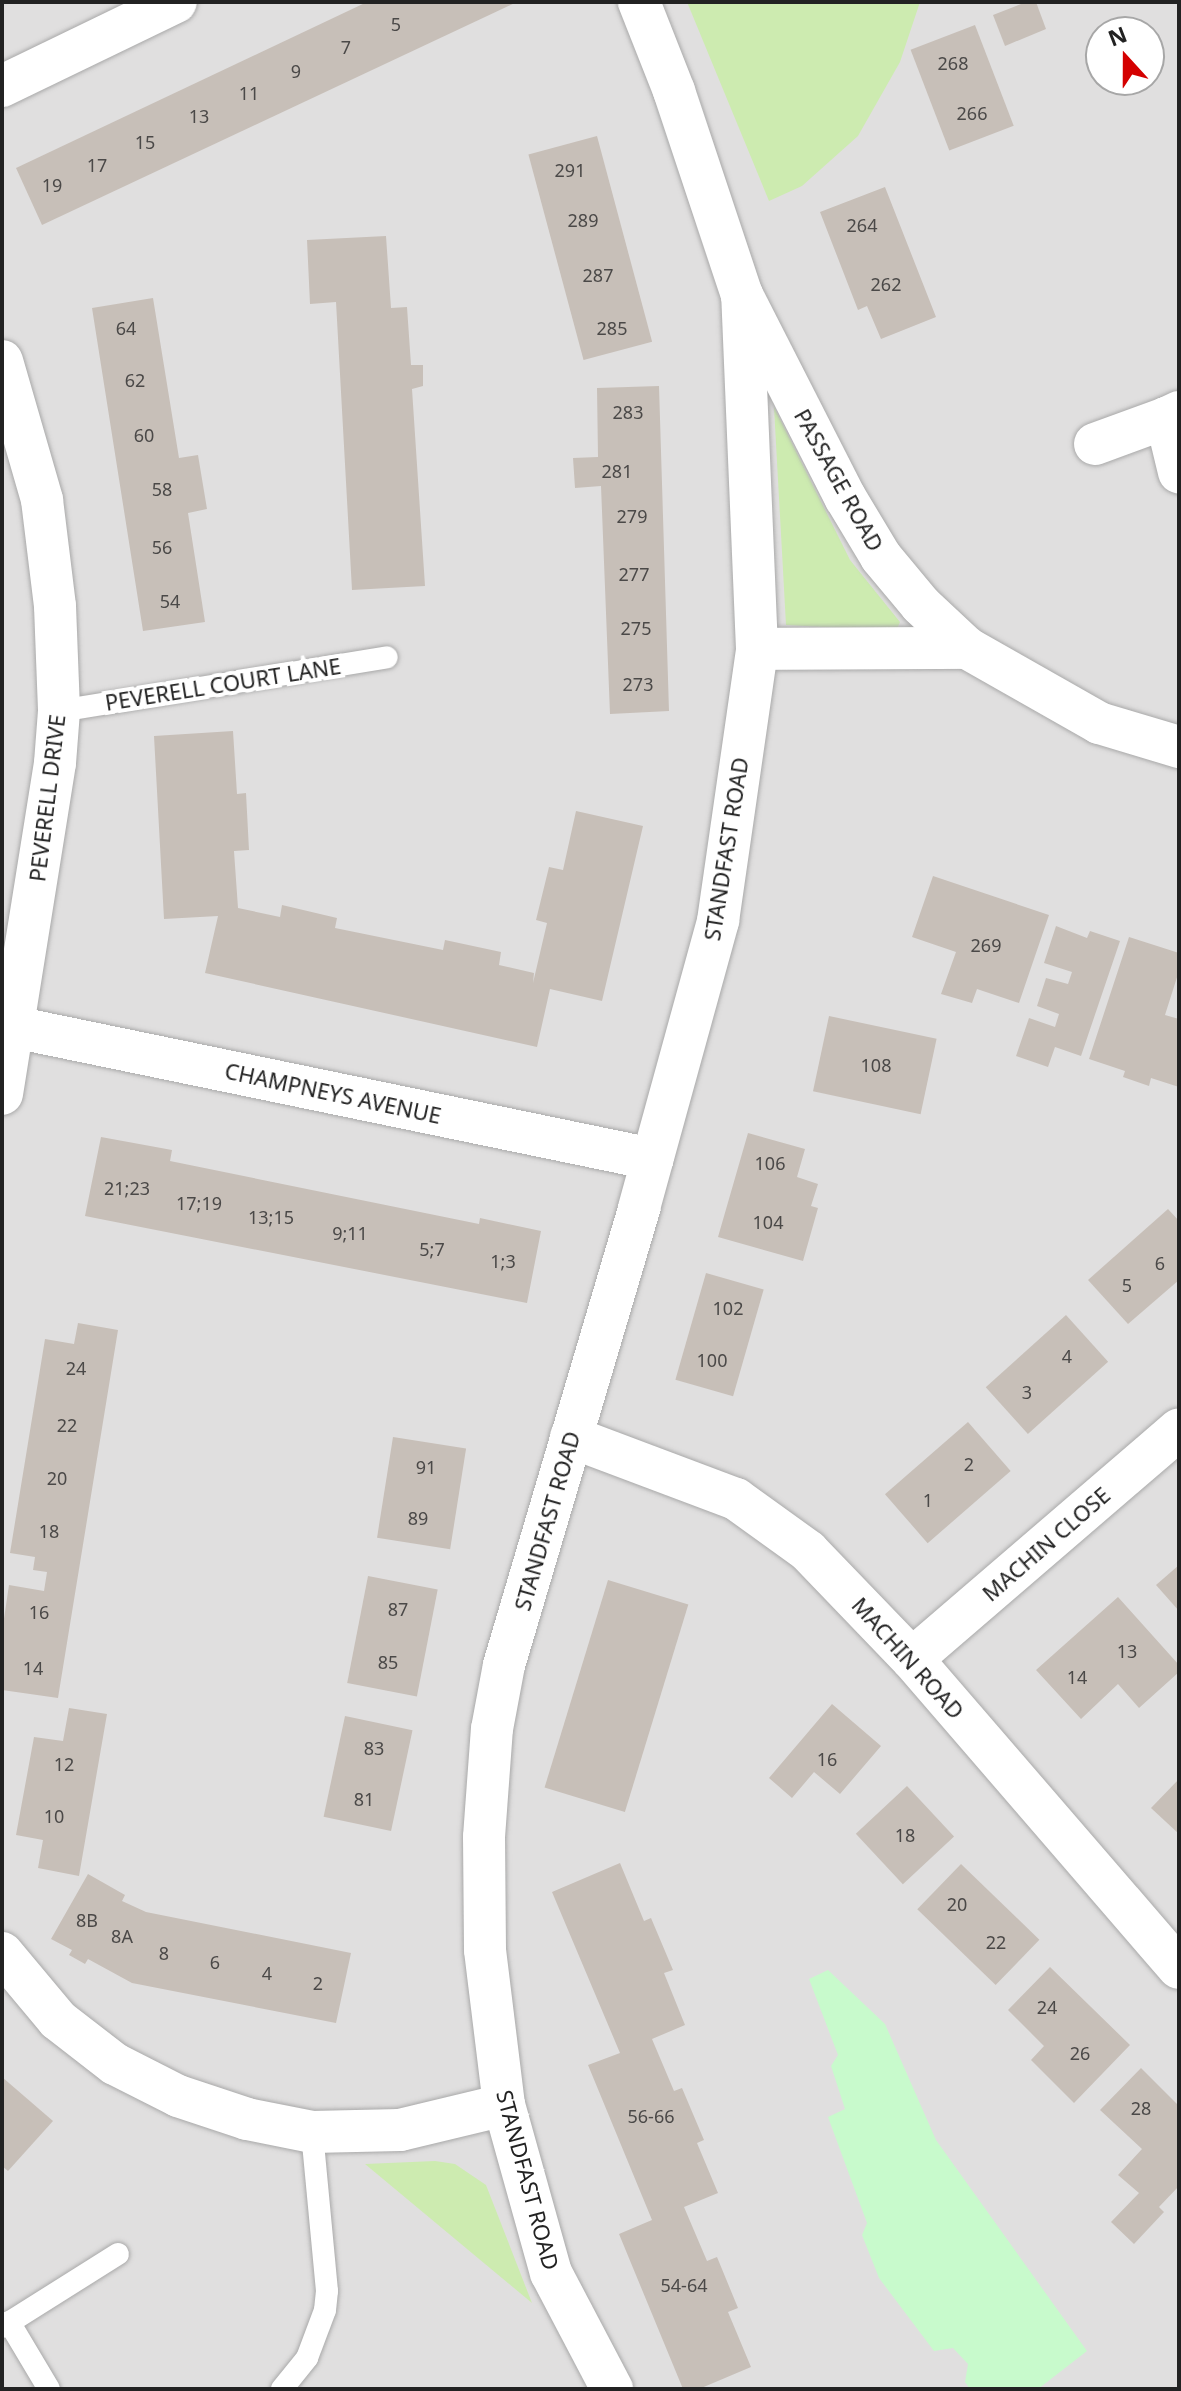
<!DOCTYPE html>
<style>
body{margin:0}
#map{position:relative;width:1181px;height:2391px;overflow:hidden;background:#f2efe9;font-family:"Noto Sans",sans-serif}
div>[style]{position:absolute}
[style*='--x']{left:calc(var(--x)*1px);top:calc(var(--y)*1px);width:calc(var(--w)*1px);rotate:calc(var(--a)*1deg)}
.residential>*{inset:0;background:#e0dfdf}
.grass>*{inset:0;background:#cdebb0}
.park>*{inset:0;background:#c8facc}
.building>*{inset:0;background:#c7bfb8;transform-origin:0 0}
.roads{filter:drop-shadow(0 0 2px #a9a9a9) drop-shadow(0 0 2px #a9a9a9)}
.service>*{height:22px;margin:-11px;padding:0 11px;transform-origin:11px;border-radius:11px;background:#fff}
.minor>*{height:42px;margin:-21px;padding:0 21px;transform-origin:21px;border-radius:21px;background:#fff}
span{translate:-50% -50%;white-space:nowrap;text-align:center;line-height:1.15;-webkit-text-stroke:8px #fff;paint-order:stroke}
.number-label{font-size:18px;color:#4b4948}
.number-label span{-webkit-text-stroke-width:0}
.street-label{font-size:22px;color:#222}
.frame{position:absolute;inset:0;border:4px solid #222;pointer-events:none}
.north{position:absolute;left:1085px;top:16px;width:80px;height:80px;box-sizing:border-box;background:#fff;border:2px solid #a7a7a7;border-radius:50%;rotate:339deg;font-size:22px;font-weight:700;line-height:32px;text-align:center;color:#222}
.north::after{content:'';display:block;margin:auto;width:28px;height:36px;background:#d40000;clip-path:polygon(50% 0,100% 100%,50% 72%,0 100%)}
</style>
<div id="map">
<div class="residential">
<div style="clip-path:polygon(evenodd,2px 2px,1179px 2px,1179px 2389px,2px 2389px,2px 2px,1101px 32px,1149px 32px,1149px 80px,1101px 80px,1101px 32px)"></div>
</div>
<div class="grass">
<div style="clip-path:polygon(687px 2px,920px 2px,900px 62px,858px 136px,802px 186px,769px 201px)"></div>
<div style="clip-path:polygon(774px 407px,850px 560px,900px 622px,896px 631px,786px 625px)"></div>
<div style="clip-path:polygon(435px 2161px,455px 2164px,486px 2185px,532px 2303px,365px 2164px)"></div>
</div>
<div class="park">
<div style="clip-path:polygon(828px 1970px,885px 2024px,936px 2140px,1087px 2351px,1038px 2389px,970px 2389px,965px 2382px,968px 2364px,953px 2348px,934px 2351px,879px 2278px,862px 2235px,867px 2223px,828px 2117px,845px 2109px,831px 2066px,838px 2055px,809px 1979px)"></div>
</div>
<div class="building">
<div style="clip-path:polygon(367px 2px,517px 2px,42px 225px,16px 168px)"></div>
<div style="clip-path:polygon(1026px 2px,1036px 2px,1046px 29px,1005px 46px,993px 15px)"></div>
<div style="left:975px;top:25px;width:108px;height:69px;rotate:69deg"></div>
<div style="left:597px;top:136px;width:213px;height:71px;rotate:75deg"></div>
<div style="clip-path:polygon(885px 187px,936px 317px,881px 339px,867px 306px,858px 310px,820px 212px)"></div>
<div style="clip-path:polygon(386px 236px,391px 308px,407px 307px,411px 365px,423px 365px,423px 386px,412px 389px,425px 586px,352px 590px,336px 302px,310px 304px,307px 240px)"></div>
<div style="clip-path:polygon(153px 298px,179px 458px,198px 455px,207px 509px,188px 513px,205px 622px,143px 631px,92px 308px)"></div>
<div style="clip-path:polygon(659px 386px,669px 711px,610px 714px,601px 486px,575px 488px,573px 458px,598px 457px,597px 388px)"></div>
<div style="clip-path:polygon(233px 731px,237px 794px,246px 793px,249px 850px,234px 851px,238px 908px,280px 917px,282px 905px,337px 918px,335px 928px,443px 950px,445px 940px,501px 952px,499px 965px,534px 973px,533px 983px,547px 923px,536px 920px,549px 867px,563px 870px,576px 811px,643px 826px,602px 1001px,550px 989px,537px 1047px,205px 973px,218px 916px,164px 919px,154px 736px)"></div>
<div style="clip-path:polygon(933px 876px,1049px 915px,1019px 1003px,977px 989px,972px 1003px,941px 994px,956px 952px,912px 937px)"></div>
<div style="clip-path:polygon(1056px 926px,1087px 938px,1090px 931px,1120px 941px,1081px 1056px,1055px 1047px,1048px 1067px,1016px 1056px,1029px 1018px,1055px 1027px,1059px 1014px,1037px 1006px,1046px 978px,1068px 984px,1072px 972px,1044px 963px)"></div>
<div style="clip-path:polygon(1129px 937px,1179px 953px,1179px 971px,1165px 1015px,1179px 1019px,1179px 1087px,1151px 1078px,1149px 1086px,1123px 1077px,1125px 1071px,1089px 1059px)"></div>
<div style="left:829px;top:1016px;width:110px;height:77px;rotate:12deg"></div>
<div style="clip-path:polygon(748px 1133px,805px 1149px,797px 1177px,818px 1184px,811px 1206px,818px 1208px,803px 1261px,718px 1237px)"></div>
<div style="clip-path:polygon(101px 1137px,172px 1150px,170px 1161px,479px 1224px,480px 1218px,541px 1231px,527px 1303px,85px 1216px)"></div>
<div style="clip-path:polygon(1168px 1209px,1179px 1221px,1179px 1280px,1128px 1324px,1088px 1280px)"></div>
<div style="left:706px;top:1273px;width:60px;height:111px;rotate:16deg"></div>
<div style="left:1066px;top:1315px;width:63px;height:108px;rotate:48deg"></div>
<div style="clip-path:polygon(78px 1323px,118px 1330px,58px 1698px,2px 1690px,2px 1632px,9px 1585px,44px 1591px,47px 1572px,33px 1570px,35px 1557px,10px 1553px,45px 1339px,74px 1344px)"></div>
<div style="left:968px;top:1422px;width:65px;height:110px;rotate:49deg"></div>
<div style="left:393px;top:1437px;width:74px;height:102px;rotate:9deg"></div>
<div style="clip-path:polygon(1179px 1565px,1179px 1611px,1156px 1585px)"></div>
<div style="left:368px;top:1576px;width:71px;height:109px;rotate:11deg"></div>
<div style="left:608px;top:1580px;width:84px;height:217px;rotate:17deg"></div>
<div style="clip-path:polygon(1118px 1597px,1179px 1665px,1179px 1672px,1139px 1708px,1118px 1684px,1081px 1719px,1036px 1670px)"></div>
<div style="clip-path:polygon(832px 1704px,881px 1746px,840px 1794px,814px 1772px,792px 1798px,769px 1778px)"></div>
<div style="clip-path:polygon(69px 1708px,107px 1714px,79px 1876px,38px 1868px,43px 1840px,16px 1835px,34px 1737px,63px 1741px)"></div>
<div style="left:345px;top:1716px;width:69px;height:103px;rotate:12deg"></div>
<div style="clip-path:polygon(1179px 1779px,1179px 1834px,1151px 1808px)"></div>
<div style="left:907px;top:1786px;width:69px;height:70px;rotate:47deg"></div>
<div style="clip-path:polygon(620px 1863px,644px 1921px,651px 1918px,673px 1970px,664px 1973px,685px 2025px,652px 2039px,674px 2091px,682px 2088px,704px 2140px,697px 2143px,718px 2193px,684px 2207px,707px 2261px,717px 2257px,738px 2308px,728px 2312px,751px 2367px,699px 2389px,683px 2389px,619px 2234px,652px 2220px,588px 2065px,620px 2053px,552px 1892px)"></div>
<div style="left:961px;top:1864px;width:109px;height:63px;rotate:44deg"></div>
<div style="clip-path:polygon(88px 1874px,125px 1895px,122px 1901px,146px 1912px,351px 1953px,336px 2023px,132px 1983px,88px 1959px,85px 1964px,69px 1955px,72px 1950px,51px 1939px)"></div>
<div style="clip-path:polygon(1050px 1967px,1130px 2045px,1074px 2103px,1031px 2060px,1044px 2046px,1008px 2010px)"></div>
<div style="clip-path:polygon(1141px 2068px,1179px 2106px,1179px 2186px,1159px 2207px,1164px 2212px,1134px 2244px,1111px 2222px,1139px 2193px,1118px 2175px,1142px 2149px,1100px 2110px)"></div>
<div style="clip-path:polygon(2px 2077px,53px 2121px,8px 2171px,2px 2166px)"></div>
</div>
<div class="roads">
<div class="service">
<div style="--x:59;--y:711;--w:332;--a:-9.3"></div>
<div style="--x:9;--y:2322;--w:78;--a:59.2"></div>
<div style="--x:2;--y:2327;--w:137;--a:-32.2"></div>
<div style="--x:282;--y:2389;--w:40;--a:-51"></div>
<div style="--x:307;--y:2358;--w:51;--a:-69.4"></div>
<div style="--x:325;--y:2310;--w:19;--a:-84"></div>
<div style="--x:327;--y:2291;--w:160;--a:-95.4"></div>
</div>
<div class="minor">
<div style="--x:639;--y:2;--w:96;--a:68.5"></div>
<div style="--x:674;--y:91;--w:215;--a:71.6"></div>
<div style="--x:742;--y:295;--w:227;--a:63"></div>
<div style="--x:845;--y:497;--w:70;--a:59"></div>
<div style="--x:881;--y:557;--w:62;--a:50.2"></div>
<div style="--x:921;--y:605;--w:63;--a:43.1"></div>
<div style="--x:967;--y:648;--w:152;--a:29.6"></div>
<div style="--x:1099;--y:723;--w:84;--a:16.7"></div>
<div style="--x:2;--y:86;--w:193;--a:-25.8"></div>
<div style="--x:2;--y:361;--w:145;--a:73.9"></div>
<div style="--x:42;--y:500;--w:107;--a:83"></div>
<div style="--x:55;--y:606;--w:105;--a:87.8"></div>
<div style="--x:59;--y:711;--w:52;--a:94.4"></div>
<div style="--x:55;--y:763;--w:335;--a:99.1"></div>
<div style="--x:1179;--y:412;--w:14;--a:155"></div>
<div style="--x:1166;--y:418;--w:56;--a:76.5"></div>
<div style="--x:1095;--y:444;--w:76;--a:-20.1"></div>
<div style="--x:757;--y:649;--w:210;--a:-0.3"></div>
<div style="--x:14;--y:1027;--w:652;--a:11.69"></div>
<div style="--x:571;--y:1437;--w:176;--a:20.6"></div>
<div style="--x:736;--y:1499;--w:89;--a:35.8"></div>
<div style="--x:808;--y:1551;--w:150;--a:46.1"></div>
<div style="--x:912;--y:1659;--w:408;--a:49.2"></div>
<div style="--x:912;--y:1659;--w:352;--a:-40.7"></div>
<div style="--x:2;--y:1953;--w:87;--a:50.1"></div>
<div style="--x:58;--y:2020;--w:72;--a:37.7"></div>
<div style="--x:115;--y:2064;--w:71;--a:26.9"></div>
<div style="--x:178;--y:2096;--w:73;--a:18.4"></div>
<div style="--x:247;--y:2119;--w:66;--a:11.3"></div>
<div style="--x:312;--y:2132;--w:88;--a:-1.3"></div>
<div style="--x:400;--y:2130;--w:107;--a:-13.5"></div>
<div style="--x:612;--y:2389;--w:131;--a:-117.7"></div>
<div style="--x:551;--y:2273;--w:174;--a:-105.6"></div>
<div style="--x:504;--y:2105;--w:156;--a:-97"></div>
<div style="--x:485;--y:1950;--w:113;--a:-90.5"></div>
<div style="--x:484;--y:1837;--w:108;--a:-85.8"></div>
<div style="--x:492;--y:1729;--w:65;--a:-79.4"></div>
<div style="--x:504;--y:1665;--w:477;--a:-73.5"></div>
<div style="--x:639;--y:1208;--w:298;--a:-74.6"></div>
<div style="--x:718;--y:921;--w:275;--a:-81.8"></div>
<div style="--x:757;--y:649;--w:354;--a:-92.4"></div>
</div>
</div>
<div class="number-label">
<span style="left:396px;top:24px">5</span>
<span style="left:346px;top:47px">7</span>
<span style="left:953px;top:63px">268</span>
<span style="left:296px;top:71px">9</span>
<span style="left:249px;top:93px">11</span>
<span style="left:972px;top:113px">266</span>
<span style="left:199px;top:116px">13</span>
<span style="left:145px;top:142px">15</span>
<span style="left:97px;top:165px">17</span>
<span style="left:570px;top:170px">291</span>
<span style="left:52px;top:185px">19</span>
<span style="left:583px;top:220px">289</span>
<span style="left:862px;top:225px">264</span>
<span style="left:598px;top:275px">287</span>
<span style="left:886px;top:284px">262</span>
<span style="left:126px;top:328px">64</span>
<span style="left:612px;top:328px">285</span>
<span style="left:135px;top:380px">62</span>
<span style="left:628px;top:412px">283</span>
<span style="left:144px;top:435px">60</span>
<span style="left:617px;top:471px">281</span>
<span style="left:162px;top:489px">58</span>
<span style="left:632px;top:516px">279</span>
<span style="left:162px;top:547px">56</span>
<span style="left:634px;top:574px">277</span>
<span style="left:170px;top:601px">54</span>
<span style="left:636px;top:628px">275</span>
<span style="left:638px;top:684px">273</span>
<span style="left:986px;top:945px">269</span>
<span style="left:876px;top:1065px">108</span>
<span style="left:770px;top:1163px">106</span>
<span style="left:127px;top:1188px">21;23</span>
<span style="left:199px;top:1203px">17;19</span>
<span style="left:271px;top:1217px">13;15</span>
<span style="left:768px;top:1222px">104</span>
<span style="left:350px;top:1233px">9;11</span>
<span style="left:432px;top:1249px">5;7</span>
<span style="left:503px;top:1261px">1;3</span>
<span style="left:1160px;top:1263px">6</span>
<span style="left:1127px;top:1285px">5</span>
<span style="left:728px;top:1308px">102</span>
<span style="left:1067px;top:1356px">4</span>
<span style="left:712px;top:1360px">100</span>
<span style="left:76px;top:1368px">24</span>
<span style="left:1027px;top:1392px">3</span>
<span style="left:67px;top:1425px">22</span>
<span style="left:969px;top:1464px">2</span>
<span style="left:426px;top:1467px">91</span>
<span style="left:57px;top:1478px">20</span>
<span style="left:928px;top:1500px">1</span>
<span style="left:418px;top:1518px">89</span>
<span style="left:49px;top:1531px">18</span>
<span style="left:398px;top:1609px">87</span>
<span style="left:39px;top:1612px">16</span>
<span style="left:1127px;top:1651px">13</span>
<span style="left:388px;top:1662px">85</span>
<span style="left:33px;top:1668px">14</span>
<span style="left:1077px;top:1677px">14</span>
<span style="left:374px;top:1748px">83</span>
<span style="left:827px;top:1759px">16</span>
<span style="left:64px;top:1764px">12</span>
<span style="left:364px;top:1799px">81</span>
<span style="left:54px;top:1816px">10</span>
<span style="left:905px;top:1835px">18</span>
<span style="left:957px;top:1904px">20</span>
<span style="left:87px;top:1920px">8B</span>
<span style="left:122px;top:1936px">8A</span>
<span style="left:996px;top:1942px">22</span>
<span style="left:164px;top:1953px">8</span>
<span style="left:215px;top:1962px">6</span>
<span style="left:267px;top:1973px">4</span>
<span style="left:318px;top:1983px">2</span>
<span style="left:1047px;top:2007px">24</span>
<span style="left:1080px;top:2053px">26</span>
<span style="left:1141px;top:2108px">28</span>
<span style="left:651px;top:2116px">56-66</span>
<span style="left:684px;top:2285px">54-64</span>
</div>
<div class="street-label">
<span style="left:839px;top:480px;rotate:61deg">PASSAGE ROAD</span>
<span style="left:223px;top:684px;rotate:-9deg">PEVERELL COURT LANE</span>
<span style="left:47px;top:798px;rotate:-83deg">PEVERELL DRIVE</span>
<span style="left:726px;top:849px;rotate:-81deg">STANDFAST ROAD</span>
<span style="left:333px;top:1093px;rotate:12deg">CHAMPNEYS AVENUE</span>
<span style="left:547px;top:1521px;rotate:-74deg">STANDFAST ROAD</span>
<span style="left:1046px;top:1544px;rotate:-41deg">MACHIN CLOSE</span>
<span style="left:908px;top:1658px;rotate:48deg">MACHIN ROAD</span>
<span style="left:528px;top:2180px;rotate:75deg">STANDFAST ROAD</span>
</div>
<div class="frame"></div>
<div class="north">N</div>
</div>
